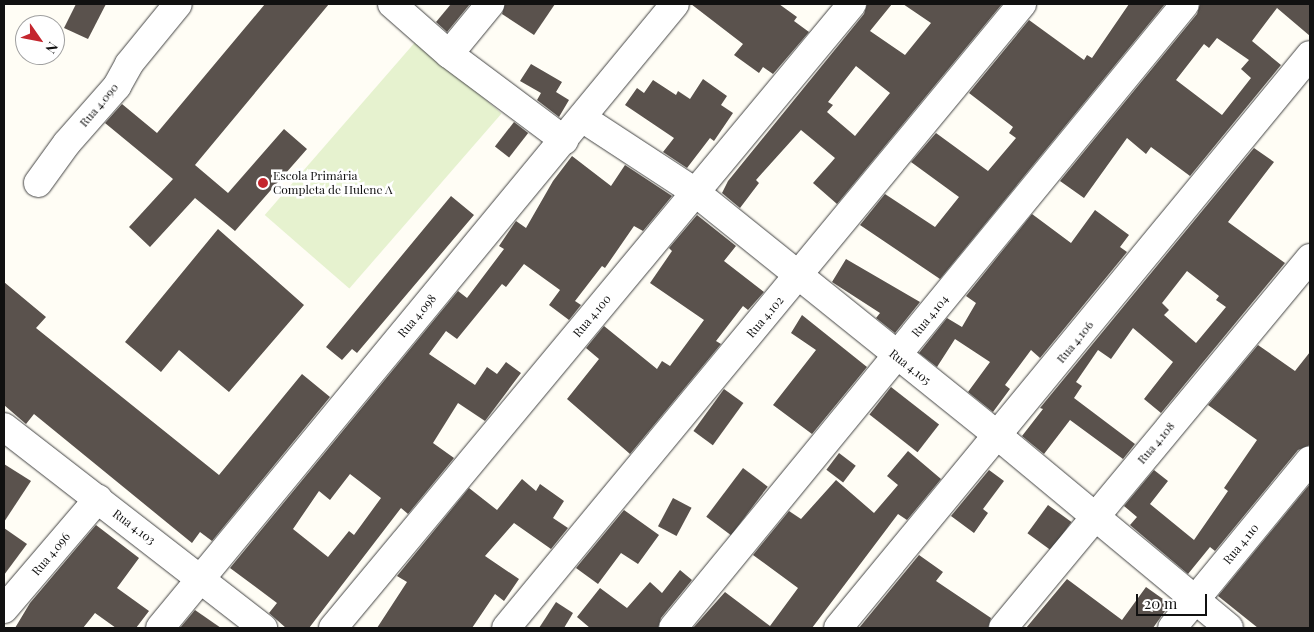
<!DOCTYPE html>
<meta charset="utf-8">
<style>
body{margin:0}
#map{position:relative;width:1314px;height:632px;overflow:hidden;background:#fffdf5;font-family:"Playfair Display",serif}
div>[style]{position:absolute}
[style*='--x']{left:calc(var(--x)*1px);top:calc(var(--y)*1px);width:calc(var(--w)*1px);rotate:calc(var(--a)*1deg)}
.pitch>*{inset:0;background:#e6f2cf;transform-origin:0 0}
.building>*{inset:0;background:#5a524d;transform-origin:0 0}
.roads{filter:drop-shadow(0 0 1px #444) drop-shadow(0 0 1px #444)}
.minor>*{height:28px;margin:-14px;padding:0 14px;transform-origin:14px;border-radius:14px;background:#fff}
.dots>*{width:14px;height:14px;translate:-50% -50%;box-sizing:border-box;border:2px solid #fff;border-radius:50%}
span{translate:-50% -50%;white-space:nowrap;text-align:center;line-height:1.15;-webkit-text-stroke:5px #fff;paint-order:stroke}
.street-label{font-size:12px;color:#111}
.poi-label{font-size:12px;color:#111}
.left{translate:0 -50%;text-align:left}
.frame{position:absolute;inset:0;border:5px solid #111;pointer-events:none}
.north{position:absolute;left:15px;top:15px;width:50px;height:50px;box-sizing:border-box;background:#fff;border:1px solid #a0a0a0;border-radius:50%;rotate:123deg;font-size:14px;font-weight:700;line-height:20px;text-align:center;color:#111}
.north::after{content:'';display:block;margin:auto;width:18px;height:22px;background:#c4262e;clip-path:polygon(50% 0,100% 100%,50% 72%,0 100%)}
.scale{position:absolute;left:1136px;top:594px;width:71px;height:22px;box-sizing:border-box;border:2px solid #111;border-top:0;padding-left:6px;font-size:15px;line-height:18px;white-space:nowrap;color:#111;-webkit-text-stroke:4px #fff;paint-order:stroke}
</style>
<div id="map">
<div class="pitch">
<div style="left:417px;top:40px;width:112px;height:232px;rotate:41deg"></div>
</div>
<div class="building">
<div style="clip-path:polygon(76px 4px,106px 4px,88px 39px,64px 28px)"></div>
<div style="clip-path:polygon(265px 4px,329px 4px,195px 165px,228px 193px,284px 129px,307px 149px,235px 231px,195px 198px,150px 247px,129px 227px,173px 179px,105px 123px,122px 104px,157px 133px)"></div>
<div style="clip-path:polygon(451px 4px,470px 4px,447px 32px,436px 22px)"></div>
<div style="clip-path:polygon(505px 4px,555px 4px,534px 35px,502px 14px)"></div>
<div style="clip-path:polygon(691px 4px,779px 4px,797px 17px,794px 21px,809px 32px,773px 74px,763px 67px,759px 73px,734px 55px,743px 44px)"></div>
<div style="clip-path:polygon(evenodd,867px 4px,892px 4px,870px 31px,905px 55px,931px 23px,903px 4px,1002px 4px,837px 204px,813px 183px,835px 158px,801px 130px,756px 180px,759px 183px,740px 208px,722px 193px,728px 181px,864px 14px,867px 4px,856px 66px,890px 93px,855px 136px,827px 112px,833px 105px,828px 102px,856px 66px)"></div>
<div style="clip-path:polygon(1129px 4px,1165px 4px,940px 279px,860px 225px,885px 194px,935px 227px,959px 197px,911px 162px,936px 133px,988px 171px,1016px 138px,1009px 133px,1013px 127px,969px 93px,1029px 20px,1084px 60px,1087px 55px,1092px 58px)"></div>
<div style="clip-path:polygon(evenodd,1200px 4px,1310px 4px,1310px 36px,1277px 8px,1252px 41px,1281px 65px,1190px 176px,1151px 147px,1146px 154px,1127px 138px,1084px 198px,1060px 181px,1197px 14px,1200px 4px,1217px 38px,1249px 60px,1241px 69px,1251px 78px,1222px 115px,1176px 80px,1204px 44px,1209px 48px,1217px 38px)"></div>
<div style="clip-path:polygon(531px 64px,562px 82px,556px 92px,569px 100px,559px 117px,537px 100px,541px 93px,520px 81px)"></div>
<div style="clip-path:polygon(703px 79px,727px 96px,721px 105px,733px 113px,714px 141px,710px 138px,687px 168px,663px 152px,674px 138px,625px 105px,637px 88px,644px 93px,653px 80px,676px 95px,678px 91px,690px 99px)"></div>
<div style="left:514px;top:122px;width:18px;height:31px;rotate:38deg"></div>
<div style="clip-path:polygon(evenodd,1254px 148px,1274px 162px,1228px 222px,1285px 263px,1161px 413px,1144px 399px,1173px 362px,1133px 328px,1111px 359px,1098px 350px,1076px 382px,1082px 386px,1074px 398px,1135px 444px,1123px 459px,1070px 420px,1044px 454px,1022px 436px,1043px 409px,1040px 408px,1254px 148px,1187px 271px,1219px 296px,1216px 300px,1226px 307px,1196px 343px,1164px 315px,1169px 310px,1162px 303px,1187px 271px)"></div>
<div style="clip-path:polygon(evenodd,572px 156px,611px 186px,625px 165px,672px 196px,643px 231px,634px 226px,605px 268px,602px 266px,575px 301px,581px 305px,569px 320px,549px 305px,560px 290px,524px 264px,506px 287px,502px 284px,457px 339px,446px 331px,429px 354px,475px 385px,487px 367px,497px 374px,506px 362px,521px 373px,485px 421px,458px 403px,433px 443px,454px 458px,408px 514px,401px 508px,309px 628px,286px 628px,269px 613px,277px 603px,230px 568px,458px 291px,467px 298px,504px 249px,499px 246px,516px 221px,526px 228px,553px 181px,572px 156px,350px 474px,381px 498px,354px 535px,349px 531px,328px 557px,293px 529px,319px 491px,330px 500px,350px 474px)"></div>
<div style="clip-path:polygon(451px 196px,474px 215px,357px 353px,352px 349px,342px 360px,326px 347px)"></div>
<div style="clip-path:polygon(1095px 210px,1129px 235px,1120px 247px,1127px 252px,1040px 358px,1031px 350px,1005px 385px,1010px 389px,993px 412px,968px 392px,990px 362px,955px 339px,937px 367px,919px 353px,947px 318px,962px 327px,976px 303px,966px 296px,1032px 214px,1071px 243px)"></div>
<div style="clip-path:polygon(697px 215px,736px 246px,724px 261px,764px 292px,748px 310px,743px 306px,716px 341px,721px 344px,630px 454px,567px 399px,599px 359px,586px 348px,604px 326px,657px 369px,662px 361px,670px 366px,704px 320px,650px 283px,672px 251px,669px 248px)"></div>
<div style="clip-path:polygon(218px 229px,304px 305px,229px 392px,179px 350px,161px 372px,125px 342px)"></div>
<div style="clip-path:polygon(846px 259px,920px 302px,895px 333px,876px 318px,880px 313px,832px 282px)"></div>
<div style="clip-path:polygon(4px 282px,46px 317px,36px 328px,219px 475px,302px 374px,330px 397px,212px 541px,200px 532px,192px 543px,34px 414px,26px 424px,4px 405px)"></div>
<div style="clip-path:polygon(802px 315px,867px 367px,812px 434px,773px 405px,816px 350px,791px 333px)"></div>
<div style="clip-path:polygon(1258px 345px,1295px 371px,1310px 352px,1310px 445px,1298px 450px,1215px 551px,1210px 547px,1188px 574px,1130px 525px,1137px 517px,1124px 506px,1154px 470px,1168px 481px,1150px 504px,1194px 540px,1228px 491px,1224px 488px,1257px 440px,1208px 405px)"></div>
<div style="left:891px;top:387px;width:61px;height:35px;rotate:38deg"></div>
<div style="left:724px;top:389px;width:24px;height:52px;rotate:36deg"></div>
<div style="clip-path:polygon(908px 451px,941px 479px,907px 520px,898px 514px,812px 628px,693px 628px,725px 592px,770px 626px,798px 588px,753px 555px,789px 511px,801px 519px,836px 480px,874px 513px,898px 485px,887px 476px)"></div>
<div style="left:839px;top:453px;width:21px;height:21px;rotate:37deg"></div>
<div style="clip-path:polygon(4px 464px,31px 481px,4px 522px)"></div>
<div style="left:743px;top:468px;width:31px;height:61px;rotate:37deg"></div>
<div style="clip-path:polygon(989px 470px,1004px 481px,983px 509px,988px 513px,974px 533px,951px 516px)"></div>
<div style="clip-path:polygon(522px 479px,536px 491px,540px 484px,564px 501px,553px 518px,568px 528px,551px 549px,514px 523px,485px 556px,519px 579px,504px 601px,495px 594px,472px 628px,377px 628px,407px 582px,397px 576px,469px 488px,497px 510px)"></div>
<div style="clip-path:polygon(1310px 484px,1310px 628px,1258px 628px,1218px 596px)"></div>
<div style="left:673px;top:498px;width:21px;height:32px;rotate:28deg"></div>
<div style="left:1048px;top:505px;width:29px;height:35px;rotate:36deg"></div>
<div style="clip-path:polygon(624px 510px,659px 535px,638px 564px,621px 553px,598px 584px,576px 568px)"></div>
<div style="clip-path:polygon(96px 525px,139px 558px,117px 588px,149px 611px,136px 628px,116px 628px,95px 613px,83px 628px,15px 628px,30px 603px)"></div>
<div style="clip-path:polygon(4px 528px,27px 544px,4px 575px)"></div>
<div style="clip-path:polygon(919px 555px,943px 572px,936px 581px,991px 618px,988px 628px,859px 628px)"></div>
<div style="clip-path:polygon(680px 570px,692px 580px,661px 618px,658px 628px,590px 628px,577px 617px,600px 588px,627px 608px,650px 582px,662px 593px)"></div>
<div style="clip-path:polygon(1067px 579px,1122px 620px,1146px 587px,1170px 604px,1153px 628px,1026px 628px)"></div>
<div style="clip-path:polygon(556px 602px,573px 613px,564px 628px,539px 628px)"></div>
<div style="clip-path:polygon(195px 610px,221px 628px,180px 628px)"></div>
</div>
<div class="roads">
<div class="minor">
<div style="--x:392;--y:4;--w:76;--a:41.3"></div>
<div style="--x:449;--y:54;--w:144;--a:36.8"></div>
<div style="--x:449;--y:54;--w:65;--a:-50.6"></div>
<div style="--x:582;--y:118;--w:135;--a:33.2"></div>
<div style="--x:695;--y:192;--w:389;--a:38.8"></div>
<div style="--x:998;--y:436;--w:300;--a:39.7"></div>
<div style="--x:38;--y:183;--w:49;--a:-54.1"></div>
<div style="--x:67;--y:143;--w:76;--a:-48.7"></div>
<div style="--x:117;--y:86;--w:25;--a:-61"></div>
<div style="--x:129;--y:64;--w:77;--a:-50.8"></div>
<div style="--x:4;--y:427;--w:328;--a:37.8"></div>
<div style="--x:4;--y:609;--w:145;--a:-49.5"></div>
<div style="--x:160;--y:628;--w:809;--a:-50.47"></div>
<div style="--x:333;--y:628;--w:812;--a:-50.25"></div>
<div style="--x:506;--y:628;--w:810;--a:-50.41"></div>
<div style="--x:673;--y:628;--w:807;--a:-50.63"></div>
<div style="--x:838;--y:628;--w:742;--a:-50.52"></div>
<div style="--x:1003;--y:628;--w:481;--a:-50.3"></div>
<div style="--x:1172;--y:628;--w:217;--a:-50.6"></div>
</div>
</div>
<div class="dots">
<div style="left:263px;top:183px;background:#c4262e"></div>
</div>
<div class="street-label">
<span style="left:99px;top:105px;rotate:-50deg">Rua 4.090</span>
<span style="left:417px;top:316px;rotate:-50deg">Rua 4.098</span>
<span style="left:592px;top:316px;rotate:-50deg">Rua 4.100</span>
<span style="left:930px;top:316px;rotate:-51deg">Rua 4.104</span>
<span style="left:765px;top:317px;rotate:-50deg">Rua 4.102</span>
<span style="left:1075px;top:342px;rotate:-51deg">Rua 4.106</span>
<span style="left:910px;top:367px;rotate:38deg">Rua 4.105</span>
<span style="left:1156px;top:443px;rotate:-50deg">Rua 4.108</span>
<span style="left:134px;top:527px;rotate:37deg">Rua 4.103</span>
<span style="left:1241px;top:544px;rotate:-51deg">Rua 4.110</span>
<span style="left:51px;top:554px;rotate:-50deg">Rua 4.096</span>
</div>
<div class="poi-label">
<span class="left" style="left:273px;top:183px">Escola Primária<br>Completa de Hulene A</span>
</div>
<div class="frame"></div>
<div class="north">N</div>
<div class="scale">20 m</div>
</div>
